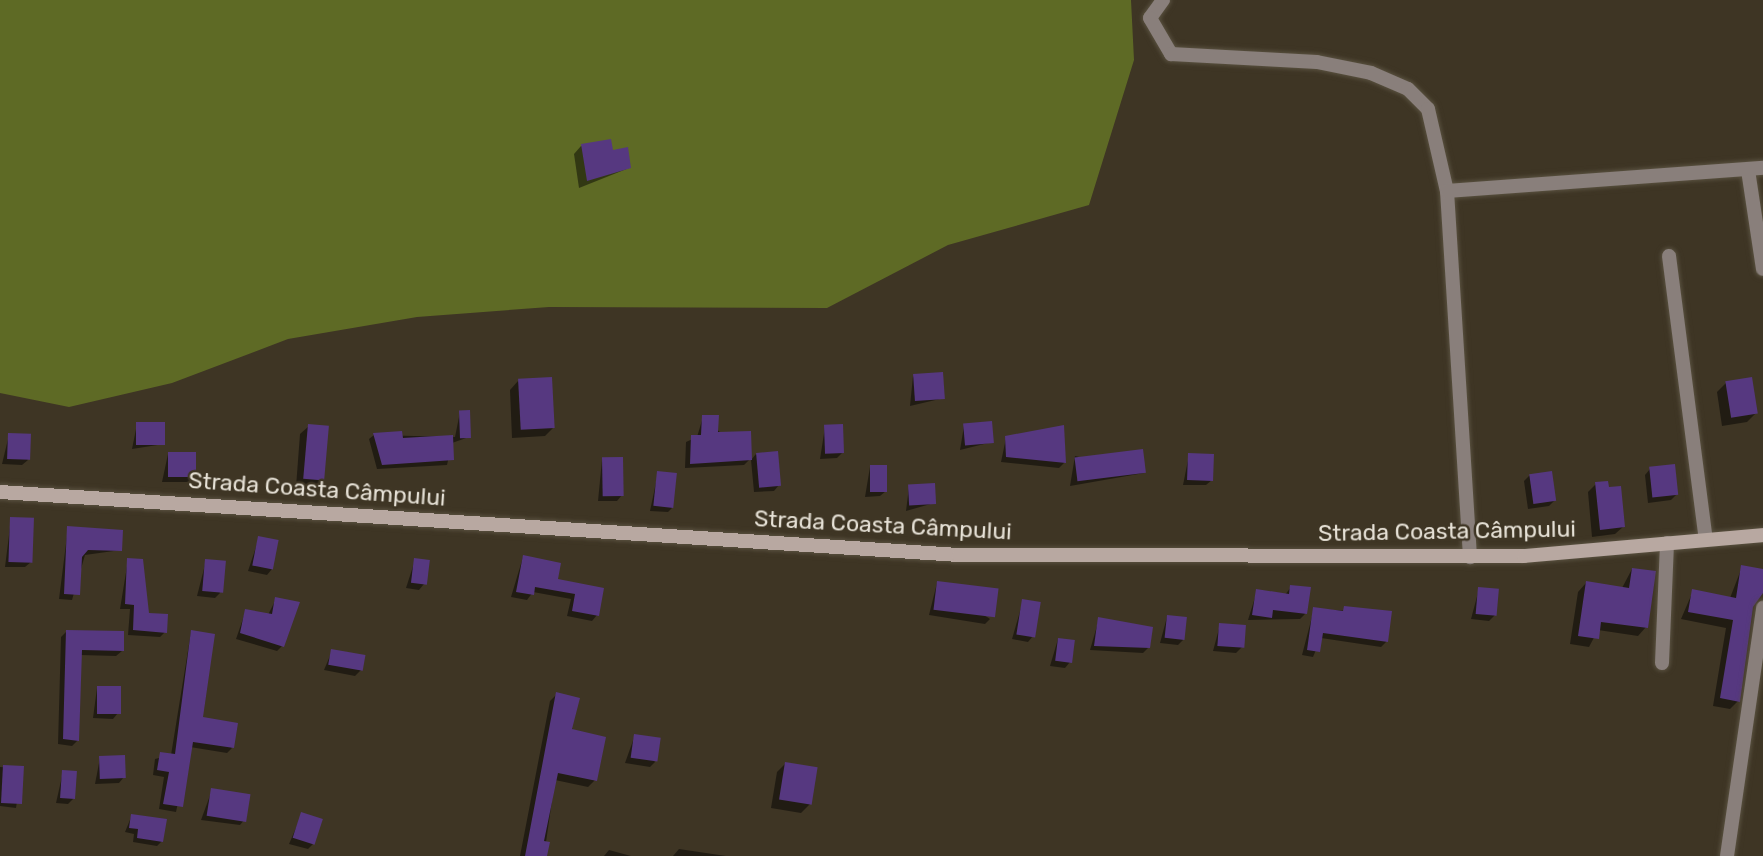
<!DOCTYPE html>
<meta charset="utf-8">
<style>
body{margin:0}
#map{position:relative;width:1763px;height:856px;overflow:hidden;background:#3e3524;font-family:Rubik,sans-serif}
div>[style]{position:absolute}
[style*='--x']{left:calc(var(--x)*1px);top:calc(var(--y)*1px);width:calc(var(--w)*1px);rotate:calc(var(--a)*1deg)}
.forest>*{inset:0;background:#5e6a25}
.shadow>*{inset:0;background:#0007}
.building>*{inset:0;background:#563880;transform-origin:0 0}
.roads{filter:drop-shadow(0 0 2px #595140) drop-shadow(0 0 2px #595140)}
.street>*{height:14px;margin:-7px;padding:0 7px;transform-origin:7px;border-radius:7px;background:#897f7b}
.secondary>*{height:14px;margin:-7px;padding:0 7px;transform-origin:7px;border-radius:7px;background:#b8a8a1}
span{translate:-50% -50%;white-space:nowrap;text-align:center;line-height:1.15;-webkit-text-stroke:5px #3e3524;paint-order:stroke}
.street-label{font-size:23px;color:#e6e1d6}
</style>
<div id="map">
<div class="forest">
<div style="clip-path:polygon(0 0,1131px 0,1134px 60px,1089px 205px,948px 245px,827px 308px,549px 307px,417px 317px,288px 339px,172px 383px,69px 407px,0 393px)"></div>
</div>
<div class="shadow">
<div style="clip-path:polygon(581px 146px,611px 152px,629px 168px,579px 188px,574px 154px)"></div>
<div style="clip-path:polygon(913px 376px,944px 398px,910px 406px)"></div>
<div style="clip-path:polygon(518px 381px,553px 428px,545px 436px,512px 438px,510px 390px)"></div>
<div style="clip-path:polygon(1726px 383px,1756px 413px,1747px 422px,1722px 426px,1717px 392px)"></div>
<div style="clip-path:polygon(460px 412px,469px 437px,452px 443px,447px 465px,377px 469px,369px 439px,374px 435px,455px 437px)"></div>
<div style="clip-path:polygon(703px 417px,750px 459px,744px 465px,685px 468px,686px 442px,697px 437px)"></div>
<div style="clip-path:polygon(137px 424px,164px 444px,132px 449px)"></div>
<div style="clip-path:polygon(309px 426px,322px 480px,314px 488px,296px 487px,300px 434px)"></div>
<div style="clip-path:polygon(964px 426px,992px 442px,960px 450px)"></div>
<div style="clip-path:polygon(825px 427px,842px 453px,837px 458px,820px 459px)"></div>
<div style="clip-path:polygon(1062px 427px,1065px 462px,1059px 468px,1001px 462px,1006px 438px)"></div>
<div style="clip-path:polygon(9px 435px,28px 460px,22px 465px,2px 464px)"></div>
<div style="clip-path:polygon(168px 454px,194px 477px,188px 482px,162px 482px)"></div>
<div style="clip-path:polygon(756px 454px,779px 485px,774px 491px,754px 492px,751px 460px)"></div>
<div style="clip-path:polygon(1189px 455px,1212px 480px,1206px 485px,1183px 485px)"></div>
<div style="clip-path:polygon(1075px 456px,1144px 473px,1070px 486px)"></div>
<div style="clip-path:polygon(602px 460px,622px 495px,617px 501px,598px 501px)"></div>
<div style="clip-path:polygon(870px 467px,886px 491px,880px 496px,865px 497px)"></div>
<div style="clip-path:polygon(1650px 469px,1677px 494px,1671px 500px,1648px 503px,1645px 475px)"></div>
<div style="clip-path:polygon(658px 473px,673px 507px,668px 512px,650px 511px)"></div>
<div style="clip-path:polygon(1530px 475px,1554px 501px,1549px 506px,1528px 509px,1524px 481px)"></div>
<div style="clip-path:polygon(1596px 484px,1624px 526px,1615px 534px,1592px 537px,1588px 492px)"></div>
<div style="clip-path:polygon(909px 487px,934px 503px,906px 511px)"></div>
<div style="clip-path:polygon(11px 519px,31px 562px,25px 567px,5px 567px)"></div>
<div style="clip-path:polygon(68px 528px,121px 550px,85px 555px,72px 600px,59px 599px)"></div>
<div style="clip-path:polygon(259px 538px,272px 569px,267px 575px,248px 571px)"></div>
<div style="clip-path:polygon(523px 557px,556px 581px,602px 590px,597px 615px,592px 621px,567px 616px,571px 599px,533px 592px,527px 600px,511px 597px)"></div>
<div style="clip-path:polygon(128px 560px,148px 614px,165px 632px,160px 637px,128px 635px,130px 609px,120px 609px)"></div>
<div style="clip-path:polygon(415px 560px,424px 584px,419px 590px,406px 588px)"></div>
<div style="clip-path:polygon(206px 561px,220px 593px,215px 598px,197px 596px)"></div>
<div style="clip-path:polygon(1742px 567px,1763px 571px,1763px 582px,1752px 607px,1738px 701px,1730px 709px,1713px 706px,1726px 628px,1681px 619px,1693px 591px,1730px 598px)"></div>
<div style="clip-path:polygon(1632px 569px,1646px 627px,1638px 636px,1598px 630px,1589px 647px,1570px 644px,1578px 592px,1586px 583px,1622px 588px)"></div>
<div style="clip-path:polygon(937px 583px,990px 619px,985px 624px,929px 615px)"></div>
<div style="clip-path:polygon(1291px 587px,1305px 614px,1300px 619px,1248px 620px,1257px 591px,1285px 595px)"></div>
<div style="clip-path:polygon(1479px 589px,1495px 615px,1489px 621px,1471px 619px)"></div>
<div style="clip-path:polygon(276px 599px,282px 646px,277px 651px,236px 639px,246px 610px,268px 615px)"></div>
<div style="clip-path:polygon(1023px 601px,1033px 636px,1028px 642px,1012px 639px)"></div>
<div style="clip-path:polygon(1314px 609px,1390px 613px,1386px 642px,1381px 647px,1321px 638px,1313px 657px,1302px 655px)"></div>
<div style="clip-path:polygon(1167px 617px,1183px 640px,1178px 645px,1160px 643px)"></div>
<div style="clip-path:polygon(1099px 619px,1148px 648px,1143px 653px,1090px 650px)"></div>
<div style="clip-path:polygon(1220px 625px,1242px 647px,1236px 653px,1213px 651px)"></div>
<div style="clip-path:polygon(66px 632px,122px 651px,116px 656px,80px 655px,78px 740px,72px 746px,58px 744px,61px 637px)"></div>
<div style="clip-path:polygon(191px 632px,201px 719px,232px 748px,227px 753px,190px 747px,176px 812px,159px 809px,164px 777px,153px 775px,155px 759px,171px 755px)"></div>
<div style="clip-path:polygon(1058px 639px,1070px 662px,1065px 668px,1050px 666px)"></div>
<div style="clip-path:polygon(332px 651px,361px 670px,355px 676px,324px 670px)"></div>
<div style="clip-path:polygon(97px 688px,118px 713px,113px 719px,93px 718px)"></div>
<div style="clip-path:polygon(557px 694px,595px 780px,588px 787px,555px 780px,544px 856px,520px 856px,550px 701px)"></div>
<div style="clip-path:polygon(635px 735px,655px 762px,650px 767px,625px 763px)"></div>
<div style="clip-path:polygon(100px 758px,124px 777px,119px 783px,95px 784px)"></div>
<div style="clip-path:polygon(785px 764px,810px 804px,801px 813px,771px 808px,777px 772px)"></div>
<div style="clip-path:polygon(0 767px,22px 768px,16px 808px,0 806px)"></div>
<div style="clip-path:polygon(63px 772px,74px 798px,68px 804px,56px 803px)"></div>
<div style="clip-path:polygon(212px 790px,245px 819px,240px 825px,201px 820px)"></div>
<div style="clip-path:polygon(302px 814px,313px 844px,308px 849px,289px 844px)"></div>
<div style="clip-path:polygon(132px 815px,162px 841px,157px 846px,133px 842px,134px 834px,125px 832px)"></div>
<div style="clip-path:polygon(679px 849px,726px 856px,673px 856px)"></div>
<div style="clip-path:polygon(609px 850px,631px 856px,604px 856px)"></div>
</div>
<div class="building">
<div style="clip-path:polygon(611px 139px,613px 150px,628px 147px,631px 168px,587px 181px,581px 144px)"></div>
<div style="left:943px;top:372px;width:27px;height:30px;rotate:86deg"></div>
<div style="left:552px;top:377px;width:51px;height:34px;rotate:87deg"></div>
<div style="left:1752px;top:377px;width:37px;height:27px;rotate:81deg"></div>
<div style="left:470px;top:410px;width:28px;height:11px;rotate:88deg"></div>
<div style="clip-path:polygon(702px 415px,719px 415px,718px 432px,751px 431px,752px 460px,690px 464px,691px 435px,701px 435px)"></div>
<div style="left:992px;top:421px;width:22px;height:29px;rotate:85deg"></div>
<div style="left:136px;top:422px;width:29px;height:23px"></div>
<div style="left:308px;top:424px;width:21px;height:55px;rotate:5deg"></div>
<div style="left:843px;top:424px;width:29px;height:19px;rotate:88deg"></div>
<div style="clip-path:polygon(1064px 425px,1066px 463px,1006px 457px,1005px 436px)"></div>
<div style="clip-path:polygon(402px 431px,403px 438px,453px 435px,454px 460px,382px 465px,373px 433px)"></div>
<div style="left:8px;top:433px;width:23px;height:26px;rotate:2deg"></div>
<div style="left:1143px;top:449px;width:24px;height:69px;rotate:83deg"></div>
<div style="left:778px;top:451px;width:35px;height:22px;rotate:85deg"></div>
<div style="left:168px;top:452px;width:28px;height:25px"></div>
<div style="left:1188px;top:453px;width:26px;height:27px;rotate:2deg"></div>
<div style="left:623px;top:457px;width:39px;height:21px;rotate:89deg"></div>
<div style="left:1675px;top:464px;width:31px;height:26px;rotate:84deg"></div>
<div style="left:870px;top:465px;width:17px;height:27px"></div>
<div style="left:657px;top:471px;width:20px;height:35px;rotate:6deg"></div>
<div style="left:1552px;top:471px;width:30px;height:23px;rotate:82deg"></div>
<div style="clip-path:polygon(1608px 481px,1609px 487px,1621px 486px,1625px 527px,1600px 530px,1595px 482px)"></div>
<div style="left:935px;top:483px;width:21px;height:27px;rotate:87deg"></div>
<div style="left:10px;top:517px;width:24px;height:45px;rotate:2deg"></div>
<div style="clip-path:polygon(67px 526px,123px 530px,122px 551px,88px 550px,82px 557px,80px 595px,64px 594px)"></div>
<div style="left:258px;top:536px;width:21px;height:30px;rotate:11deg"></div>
<div style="clip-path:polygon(523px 555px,561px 563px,558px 579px,604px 588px,599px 616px,572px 611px,575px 594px,535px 587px,534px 595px,516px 592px)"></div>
<div style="clip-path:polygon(127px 558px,143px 559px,149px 613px,168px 614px,167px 633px,133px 630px,134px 605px,125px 604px)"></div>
<div style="left:414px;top:558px;width:16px;height:25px;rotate:7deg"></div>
<div style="left:205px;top:559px;width:21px;height:32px;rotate:5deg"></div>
<div style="clip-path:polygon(1741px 565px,1763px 569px,1763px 593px,1753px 607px,1740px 702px,1720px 698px,1733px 620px,1688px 612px,1692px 589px,1736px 598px)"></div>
<div style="clip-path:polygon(1632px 568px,1656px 571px,1648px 628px,1601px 622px,1599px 639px,1578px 636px,1586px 581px,1629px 588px)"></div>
<div style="left:937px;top:581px;width:62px;height:29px;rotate:7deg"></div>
<div style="clip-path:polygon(1290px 585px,1311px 587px,1307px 614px,1273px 610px,1272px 618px,1252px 615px,1256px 589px,1289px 594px)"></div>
<div style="left:1478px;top:587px;width:21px;height:27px;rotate:5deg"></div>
<div style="clip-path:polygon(275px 597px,300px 602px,284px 647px,240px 633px,245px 609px,272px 614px)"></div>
<div style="left:1022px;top:599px;width:19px;height:36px;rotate:9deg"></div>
<div style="clip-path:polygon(1344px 606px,1392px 611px,1388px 642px,1323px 633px,1320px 652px,1307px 650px,1313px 607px,1343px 611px)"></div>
<div style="left:1167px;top:615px;width:20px;height:23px;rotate:6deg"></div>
<div style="clip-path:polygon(1098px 617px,1153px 627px,1150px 648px,1094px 646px)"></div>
<div style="left:1219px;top:623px;width:27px;height:23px;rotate:4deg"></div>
<div style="clip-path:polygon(66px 630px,124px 631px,124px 651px,82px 650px,79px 741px,63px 739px)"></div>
<div style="clip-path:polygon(191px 630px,215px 634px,203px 717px,238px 723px,234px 748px,193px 742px,183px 807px,163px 804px,169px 772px,157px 770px,160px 752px,175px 754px)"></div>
<div style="left:1058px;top:638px;width:17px;height:23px;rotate:7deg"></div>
<div style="left:331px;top:649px;width:35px;height:16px;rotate:10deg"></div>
<div style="left:97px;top:686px;width:24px;height:28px"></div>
<div style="clip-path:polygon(556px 692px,580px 698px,572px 729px,606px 737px,597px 781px,558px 773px,544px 841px,550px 842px,547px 856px,525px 856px)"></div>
<div style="left:634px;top:734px;width:27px;height:24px;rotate:8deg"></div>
<div style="left:125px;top:755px;width:23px;height:26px;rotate:88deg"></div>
<div style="left:785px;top:762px;width:33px;height:38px;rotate:9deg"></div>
<div style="left:3px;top:765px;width:21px;height:38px;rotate:3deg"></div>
<div style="left:62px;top:770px;width:15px;height:28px;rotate:4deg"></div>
<div style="left:211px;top:788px;width:40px;height:28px;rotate:9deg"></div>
<div style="left:301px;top:812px;width:23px;height:27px;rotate:18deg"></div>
<div style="clip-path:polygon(131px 814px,167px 819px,163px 842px,137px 838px,138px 829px,129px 828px)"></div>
</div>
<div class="roads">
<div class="street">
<div style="--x:1163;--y:0;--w:22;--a:126"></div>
<div style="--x:1150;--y:18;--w:42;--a:59.7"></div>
<div style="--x:1171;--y:54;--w:146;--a:3.1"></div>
<div style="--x:1317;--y:62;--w:55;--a:11.5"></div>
<div style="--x:1371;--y:73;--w:40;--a:23.4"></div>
<div style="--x:1408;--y:89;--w:28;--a:45"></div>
<div style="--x:1428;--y:109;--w:84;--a:77"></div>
<div style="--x:1447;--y:191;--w:367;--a:86.4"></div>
<div style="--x:1748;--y:170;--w:100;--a:81.4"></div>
<div style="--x:1447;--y:191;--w:317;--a:-4.2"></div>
<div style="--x:1669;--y:256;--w:286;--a:82.6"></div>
<div style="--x:1662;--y:663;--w:120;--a:-87.6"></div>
<div style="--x:1727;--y:856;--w:251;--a:-81.7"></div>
</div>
<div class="secondary">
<div style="--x:0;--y:492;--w:961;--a:3.76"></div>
<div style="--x:959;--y:555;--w:565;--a:0.1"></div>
<div style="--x:1524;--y:556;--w:240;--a:-5"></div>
</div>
</div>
<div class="street-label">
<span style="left:317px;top:489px;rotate:4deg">Strada Coasta Câmpului</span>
<span style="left:883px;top:525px;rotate:3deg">Strada Coasta Câmpului</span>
<span style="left:1447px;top:531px;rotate:-1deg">Strada Coasta Câmpului</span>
</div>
</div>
